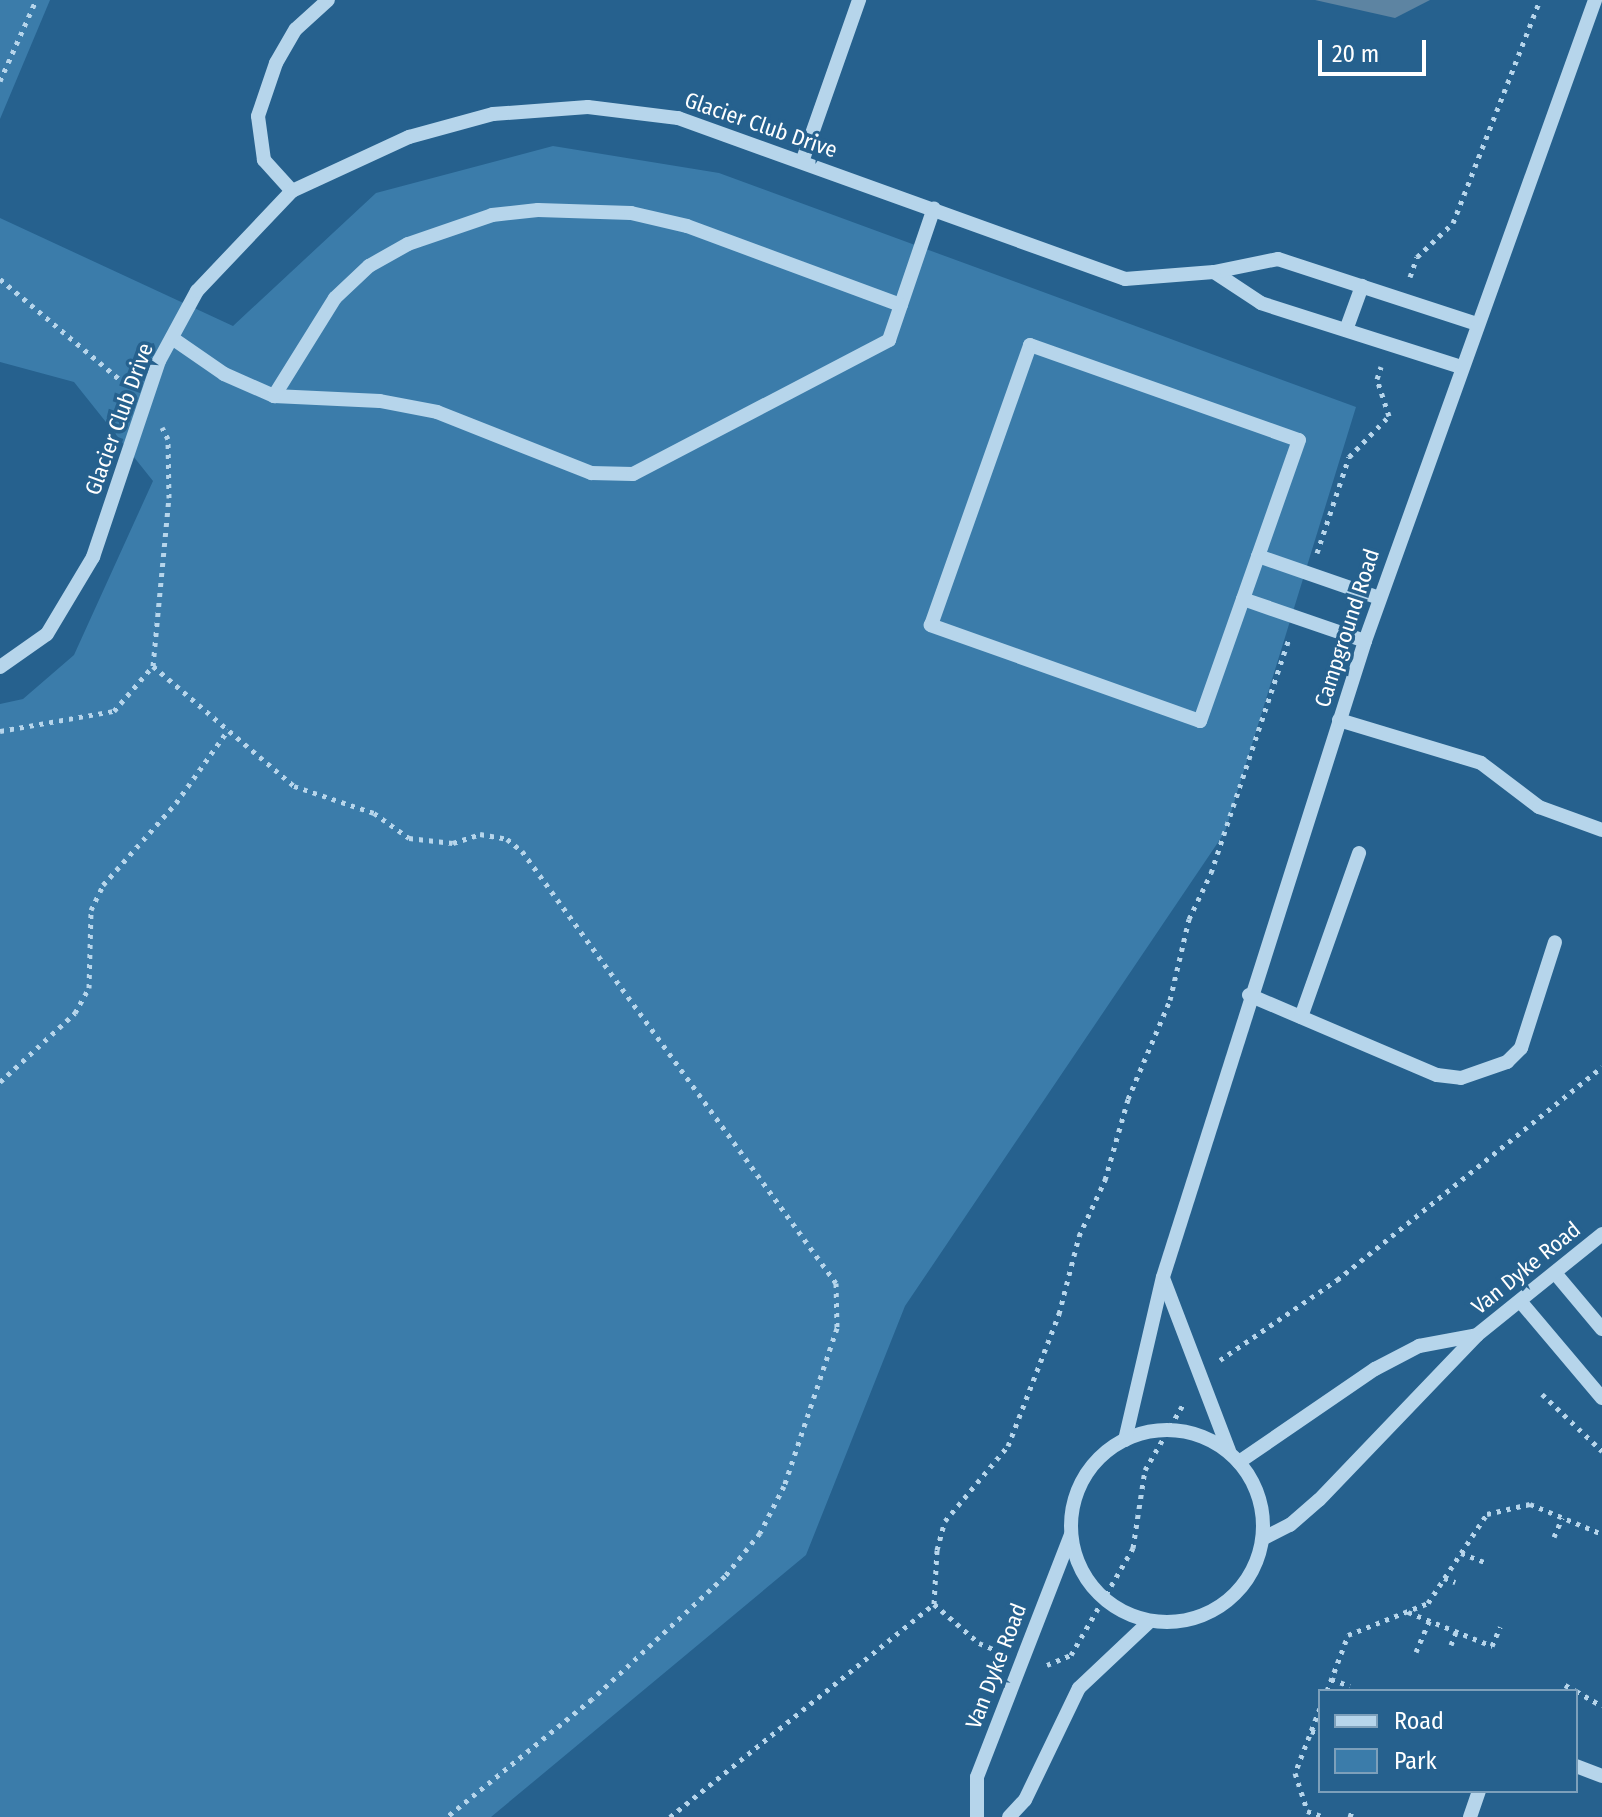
<!DOCTYPE html>
<style>
body{margin:0}
#map{position:relative;width:1602px;height:1817px;overflow:hidden;background:#26618e;font-family:"Fira Sans Condensed",sans-serif}
div>[style]{position:absolute}
[style*='--x']{left:calc(var(--x)*1px);top:calc(var(--y)*1px);width:calc(var(--w)*1px);rotate:calc(var(--a)*1deg)}
.green>*{inset:0;background:#3b7caa}
.water>*{inset:0;background:#5d84a2}
.path>*{height:5px;margin-top:-2.5px;transform-origin:0;background:repeating-linear-gradient(90deg,#b6d5eb 0 4px,transparent 0 10px)}
.minor>*{height:14px;margin:-7px;padding:0 7px;transform-origin:7px;border-radius:7px;background:#b6d5eb}
.minor>.ring{margin:-7px;padding:0;box-sizing:content-box;background:none;border:14px solid #b6d5eb;border-radius:50%}
span{translate:-50% -50%;white-space:nowrap;text-align:center;line-height:1.15;-webkit-text-stroke:7px #26618e;paint-order:stroke}
.street-label{font-size:22px;color:#fff}
.legend{position:absolute;left:1318px;top:1689px;width:260px;height:104px;box-sizing:border-box;background:#26618e;border:2px solid #7da0bb;margin:0;padding:10px 14px;list-style:none;font-size:24px;color:#fff}
.legend li{display:flex;align-items:center;gap:16px;height:40px}
.legend b{width:40px;border:2px solid #7da0bb}
.scale{position:absolute;left:1318px;top:40px;width:108px;height:36px;box-sizing:border-box;border:4px solid #fff;border-top:0;padding-left:10px;font-size:24px;line-height:28px;white-space:nowrap;color:#fff;-webkit-text-stroke:6px #26618e;paint-order:stroke}
</style>
<div id="map">
<div class="green">
<div style="clip-path:polygon(0 0,50px 0,0 119px)"></div>
<div style="clip-path:polygon(553px 146px,719px 173px,1356px 407px,1225px 832px,905px 1306px,806px 1555px,491px 1817px,0 1817px,0 704px,23px 699px,74px 655px,153px 481px,74px 382px,0 362px,0 218px,233px 326px,376px 193px)"></div>
</div>
<div class="water">
<div style="clip-path:polygon(1315px 0,1430px 0,1395px 18px)"></div>
</div>
<div class="path">
<div style="--x:0;--y:81;--w:89;--a:-66"></div>
<div style="--x:1410;--y:277;--w:21;--a:-71"></div>
<div style="--x:1417;--y:257;--w:50;--a:-43.4"></div>
<div style="--x:1453;--y:223;--w:239;--a:-68.7"></div>
<div style="--x:0;--y:279;--w:163;--a:40"></div>
<div style="--x:1317;--y:553;--w:101;--a:-71.6"></div>
<div style="--x:1349;--y:457;--w:57;--a:-45.7"></div>
<div style="--x:1389;--y:416;--w:39;--a:-108"></div>
<div style="--x:1377;--y:379;--w:13;--a:-72"></div>
<div style="--x:153;--y:666;--w:185;--a:40.4"></div>
<div style="--x:294;--y:786;--w:84;--a:18.6"></div>
<div style="--x:374;--y:813;--w:43;--a:35.5"></div>
<div style="--x:409;--y:838;--w:44;--a:6.5"></div>
<div style="--x:453;--y:843;--w:28;--a:-18"></div>
<div style="--x:480;--y:834;--w:27;--a:10"></div>
<div style="--x:507;--y:839;--w:19;--a:39"></div>
<div style="--x:522;--y:851;--w:534;--a:53.99"></div>
<div style="--x:836;--y:1283;--w:45;--a:88.7"></div>
<div style="--x:837;--y:1328;--w:167;--a:108.5"></div>
<div style="--x:784;--y:1486;--w:53;--a:117.1"></div>
<div style="--x:760;--y:1533;--w:55;--a:129.1"></div>
<div style="--x:725;--y:1576;--w:181;--a:137.2"></div>
<div style="--x:592;--y:1699;--w:187;--a:140.9"></div>
<div style="--x:0;--y:731;--w:116;--a:-10"></div>
<div style="--x:114;--y:711;--w:60;--a:-49.1"></div>
<div style="--x:153;--y:666;--w:169;--a:-84.6"></div>
<div style="--x:169;--y:498;--w:59;--a:-91"></div>
<div style="--x:168;--y:439;--w:13;--a:-117"></div>
<div style="--x:0;--y:1082;--w:102;--a:-42.6"></div>
<div style="--x:75;--y:1013;--w:29;--a:-61"></div>
<div style="--x:89;--y:988;--w:78;--a:-88.5"></div>
<div style="--x:91;--y:910;--w:28;--a:-64"></div>
<div style="--x:103;--y:885;--w:110;--a:-48.3"></div>
<div style="--x:176;--y:803;--w:90;--a:-54.5"></div>
<div style="--x:1220;--y:1360;--w:142;--a:-34.4"></div>
<div style="--x:1337;--y:1280;--w:340;--a:-38.8"></div>
<div style="--x:1542;--y:1394;--w:83;--a:43.5"></div>
<div style="--x:1554;--y:1537;--w:21;--a:-67"></div>
<div style="--x:1461;--y:1553;--w:25;--a:21"></div>
<div style="--x:1444;--y:1578;--w:12;--a:20"></div>
<div style="--x:934;--y:1604;--w:54;--a:-86.8"></div>
<div style="--x:937;--y:1550;--w:30;--a:-75"></div>
<div style="--x:945;--y:1521;--w:98;--a:-50"></div>
<div style="--x:1008;--y:1446;--w:142;--a:-68.9"></div>
<div style="--x:1059;--y:1314;--w:81;--a:-75.6"></div>
<div style="--x:1079;--y:1236;--w:62;--a:-65.1"></div>
<div style="--x:1105;--y:1180;--w:84;--a:-74.1"></div>
<div style="--x:1128;--y:1099;--w:108;--a:-67"></div>
<div style="--x:1170;--y:1000;--w:83;--a:-76.8"></div>
<div style="--x:1189;--y:919;--w:51;--a:-64.4"></div>
<div style="--x:1211;--y:873;--w:247;--a:-71.6"></div>
<div style="--x:1408;--y:1612;--w:91;--a:22"></div>
<div style="--x:1492;--y:1646;--w:21;--a:-67"></div>
<div style="--x:1451;--y:1645;--w:14;--a:-69"></div>
<div style="--x:1416;--y:1652;--w:34;--a:-67"></div>
<div style="--x:1047;--y:1665;--w:26;--a:-23"></div>
<div style="--x:1071;--y:1655;--w:124;--a:-59.9"></div>
<div style="--x:1133;--y:1548;--w:79;--a:-81.3"></div>
<div style="--x:1145;--y:1470;--w:78;--a:-59.8"></div>
<div style="--x:1331;--y:1679;--w:20;--a:20"></div>
<div style="--x:1565;--y:1685;--w:13;--a:29"></div>
<div style="--x:1327;--y:1691;--w:60;--a:-69.4"></div>
<div style="--x:1348;--y:1635;--w:86;--a:-21.8"></div>
<div style="--x:1428;--y:1603;--w:107;--a:-56.5"></div>
<div style="--x:1487;--y:1514;--w:44;--a:-13.1"></div>
<div style="--x:1530;--y:1504;--w:78;--a:22.6"></div>
<div style="--x:1576;--y:1691;--w:30;--a:30"></div>
<div style="--x:1320;--y:1708;--w:70;--a:111"></div>
<div style="--x:1295;--y:1773;--w:40;--a:72"></div>
<div style="--x:1307;--y:1811;--w:18;--a:19"></div>
<div style="--x:1311;--y:1731;--w:9;--a:18"></div>
<div style="--x:670;--y:1817;--w:339;--a:-38.9"></div>
<div style="--x:934;--y:1604;--w:60;--a:40.9"></div>
<div style="--x:979;--y:1643;--w:23;--a:23"></div>
<div style="--x:1350;--y:1817;--w:9;--a:-72"></div>
</div>
<div class="minor">
<div style="--x:802;--y:162;--w:172;--a:-70.6"></div>
<div style="--x:292;--y:191;--w:42;--a:-132.1"></div>
<div style="--x:264;--y:160;--w:44;--a:-97.8"></div>
<div style="--x:258;--y:116;--w:56;--a:-71.2"></div>
<div style="--x:276;--y:63;--w:39;--a:-60"></div>
<div style="--x:296;--y:29;--w:43;--a:-42.2"></div>
<div style="--x:1346;--y:330;--w:47;--a:-70"></div>
<div style="--x:172;--y:338;--w:63;--a:34.7"></div>
<div style="--x:224;--y:374;--w:55;--a:23.7"></div>
<div style="--x:274;--y:396;--w:106;--a:2.7"></div>
<div style="--x:380;--y:401;--w:58;--a:10.9"></div>
<div style="--x:437;--y:412;--w:166;--a:21.6"></div>
<div style="--x:591;--y:473;--w:42;--a:1.4"></div>
<div style="--x:633;--y:474;--w:289;--a:-27.6"></div>
<div style="--x:889;--y:340;--w:139;--a:-71.2"></div>
<div style="--x:1030;--y:345;--w:285;--a:19.5"></div>
<div style="--x:1299;--y:440;--w:298;--a:109.4"></div>
<div style="--x:1200;--y:721;--w:286;--a:-160.4"></div>
<div style="--x:931;--y:625;--w:297;--a:-70.5"></div>
<div style="--x:1461;--y:367;--w:210;--a:-162.3"></div>
<div style="--x:1261;--y:303;--w:56;--a:-146.6"></div>
<div style="--x:1214;--y:272;--w:65;--a:-11.5"></div>
<div style="--x:1278;--y:259;--w:209;--a:18.1"></div>
<div style="--x:274;--y:396;--w:115;--a:-58.1"></div>
<div style="--x:335;--y:298;--w:47;--a:-43.3"></div>
<div style="--x:369;--y:266;--w:45;--a:-29.4"></div>
<div style="--x:408;--y:244;--w:89;--a:-19"></div>
<div style="--x:492;--y:215;--w:46;--a:-6.2"></div>
<div style="--x:538;--y:210;--w:93;--a:1.8"></div>
<div style="--x:631;--y:213;--w:57;--a:13.1"></div>
<div style="--x:687;--y:226;--w:228;--a:20.3"></div>
<div style="--x:1258;--y:556;--w:128;--a:19.1"></div>
<div style="--x:1243;--y:599;--w:129;--a:19"></div>
<div style="--x:0;--y:667;--w:57;--a:-35.1"></div>
<div style="--x:47;--y:634;--w:90;--a:-59.1"></div>
<div style="--x:93;--y:557;--w:207;--a:-71.4"></div>
<div style="--x:159;--y:361;--w:80;--a:-61.5"></div>
<div style="--x:197;--y:291;--w:138;--a:-46.5"></div>
<div style="--x:292;--y:191;--w:129;--a:-24.8"></div>
<div style="--x:409;--y:137;--w:87;--a:-15.3"></div>
<div style="--x:493;--y:114;--w:95;--a:-4.2"></div>
<div style="--x:588;--y:107;--w:91;--a:7"></div>
<div style="--x:678;--y:118;--w:475;--a:19.8"></div>
<div style="--x:1125;--y:279;--w:89;--a:-4.5"></div>
<div style="--x:1339;--y:720;--w:148;--a:16.8"></div>
<div style="--x:1481;--y:763;--w:73;--a:37.2"></div>
<div style="--x:1539;--y:807;--w:67;--a:20.1"></div>
<div style="--x:1249;--y:995;--w:204;--a:23.1"></div>
<div style="--x:1437;--y:1075;--w:24;--a:7"></div>
<div style="--x:1461;--y:1078;--w:49;--a:-19.2"></div>
<div style="--x:1507;--y:1062;--w:20;--a:-45"></div>
<div style="--x:1521;--y:1048;--w:111;--a:-72.2"></div>
<div style="--x:1301;--y:1017;--w:174;--a:-70.5"></div>
<div style="--x:1555;--y:1273;--w:73;--a:50"></div>
<div style="--x:1163;--y:1278;--w:185;--a:69.1"></div>
<div style="--x:1520;--y:1301;--w:127;--a:49.8"></div>
<div class="ring" style="left:1071px;top:1430px;width:178px;height:178px"></div>
<div style="--x:1125;--y:1440;--w:167;--a:-76.9"></div>
<div style="--x:1163;--y:1277;--w:667;--a:-72.38"></div>
<div style="--x:1365;--y:641;--w:681;--a:-70.26"></div>
<div style="--x:1239;--y:1462;--w:165;--a:-34.4"></div>
<div style="--x:1375;--y:1369;--w:50;--a:-27.6"></div>
<div style="--x:1419;--y:1346;--w:59;--a:-10.7"></div>
<div style="--x:1264;--y:1538;--w:29;--a:-27"></div>
<div style="--x:1290;--y:1525;--w:38;--a:-41"></div>
<div style="--x:1319;--y:1500;--w:228;--a:-46.2"></div>
<div style="--x:1477;--y:1335;--w:161;--a:-38.9"></div>
<div style="--x:1576;--y:1766;--w:28;--a:21"></div>
<div style="--x:977;--y:1817;--w:40;--a:-90"></div>
<div style="--x:977;--y:1777;--w:260;--a:-68.8"></div>
<div style="--x:1009;--y:1817;--w:23;--a:-47"></div>
<div style="--x:1025;--y:1800;--w:124;--a:-64.3"></div>
<div style="--x:1079;--y:1688;--w:96;--a:-43.3"></div>
<div style="--x:1470;--y:1817;--w:28;--a:-71"></div>
</div>
<div class="street-label">
<span style="left:761px;top:125px;rotate:19deg">Glacier Club Drive</span>
<span style="left:119px;top:419px;rotate:-70deg">Glacier Club Drive</span>
<span style="left:1347px;top:628px;rotate:-72deg">Campground Road</span>
<span style="left:1526px;top:1268px;rotate:-39deg">Van Dyke Road</span>
<span style="left:996px;top:1666px;rotate:-69deg">Van Dyke Road</span>
</div>
<ul class="legend">
<li><b style="height:10px;background:#b6d5eb"></b>Road</li>
<li><b style="height:22px;background:#3b7caa"></b>Park</li>
</ul>
<div class="scale">20 m</div>
</div>
